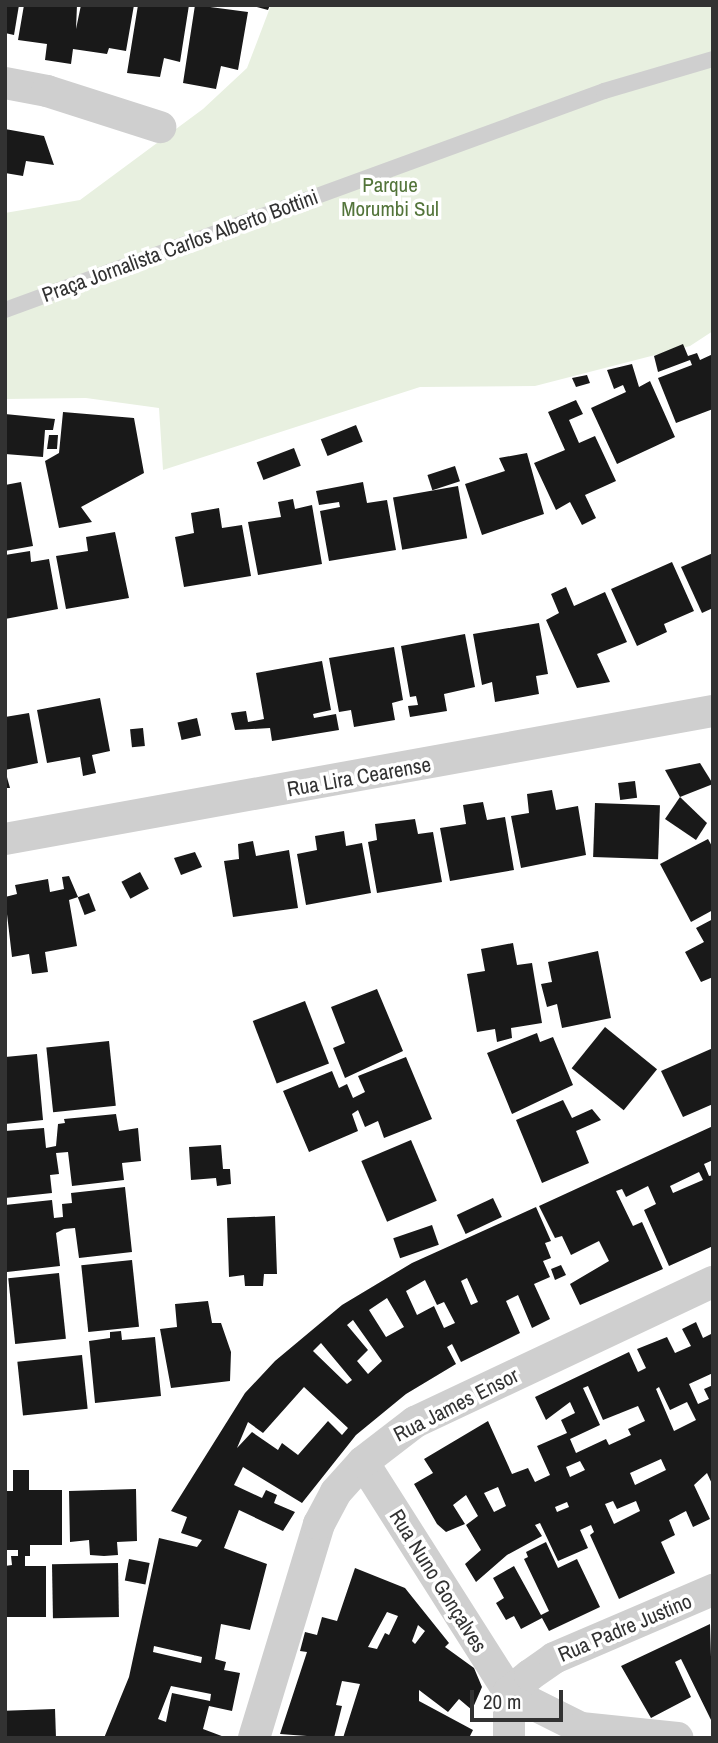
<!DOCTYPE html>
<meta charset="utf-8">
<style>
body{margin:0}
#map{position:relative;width:718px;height:1743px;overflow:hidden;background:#fff;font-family:"Archivo Narrow",sans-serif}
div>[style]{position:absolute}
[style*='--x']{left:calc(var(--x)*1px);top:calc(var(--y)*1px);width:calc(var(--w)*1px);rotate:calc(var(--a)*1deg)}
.green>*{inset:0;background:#e8f0e0}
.building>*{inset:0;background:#191919;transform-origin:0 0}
.lane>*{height:16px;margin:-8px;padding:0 8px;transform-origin:8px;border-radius:8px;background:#cfcfcf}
.street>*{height:32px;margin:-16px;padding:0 16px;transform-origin:16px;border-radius:16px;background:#cfcfcf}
span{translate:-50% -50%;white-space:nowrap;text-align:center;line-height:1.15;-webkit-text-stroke:7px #fff;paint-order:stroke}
.park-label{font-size:21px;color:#53743a}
.street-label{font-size:21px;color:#323232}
.frame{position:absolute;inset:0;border:7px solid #323232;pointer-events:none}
.scale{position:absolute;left:470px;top:1690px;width:93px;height:32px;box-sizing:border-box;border:4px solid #323232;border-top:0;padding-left:9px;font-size:21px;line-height:24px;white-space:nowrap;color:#323232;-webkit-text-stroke:5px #fff;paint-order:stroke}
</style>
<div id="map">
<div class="green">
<div style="clip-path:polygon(271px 5px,713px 5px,713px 331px,690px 346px,535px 386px,420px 387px,163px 470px,159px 408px,86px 398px,5px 399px,5px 213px,80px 200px,203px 109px,247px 68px)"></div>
</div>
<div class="building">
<div style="clip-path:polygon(5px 5px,19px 5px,14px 35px,5px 33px)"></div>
<div style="clip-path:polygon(24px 5px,77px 5px,76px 29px,81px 5px,134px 5px,126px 51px,109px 48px,107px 54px,73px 49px,71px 64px,45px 60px,47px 44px,18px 40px)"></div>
<div style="clip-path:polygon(138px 5px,189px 5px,180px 62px,164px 58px,160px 77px,127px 73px)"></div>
<div style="clip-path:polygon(195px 5px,248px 12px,238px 70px,221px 66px,216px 89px,183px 83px)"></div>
<div style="clip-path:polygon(249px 5px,270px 5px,268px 10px)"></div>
<div style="clip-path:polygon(5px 129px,44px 136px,54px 165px,26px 161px,23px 176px,5px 173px)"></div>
<div style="clip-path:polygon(683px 344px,688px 356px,697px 353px,700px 360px,713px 354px,713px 409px,676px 423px,658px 378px,692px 365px,690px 360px,658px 372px,654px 356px)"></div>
<div style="clip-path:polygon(632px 364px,639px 387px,650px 381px,675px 437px,617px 464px,591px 408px,626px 392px,623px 385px,614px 389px,607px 370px)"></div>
<div style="clip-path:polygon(587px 375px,590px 383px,576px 387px,572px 378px)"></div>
<div style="clip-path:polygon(576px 400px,583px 414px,569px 420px,579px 443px,595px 436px,616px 481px,585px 495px,596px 518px,582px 525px,570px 502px,556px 510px,534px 463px,565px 450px,548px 412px)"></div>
<div style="clip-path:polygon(63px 412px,134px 418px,144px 473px,81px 507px,92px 522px,59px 528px,45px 461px,59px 453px)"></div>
<div style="clip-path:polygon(5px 414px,55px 419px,53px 430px,45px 430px,43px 457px,5px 454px)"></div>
<div style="left:356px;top:425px;width:18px;height:38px;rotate:68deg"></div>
<div style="clip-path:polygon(49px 435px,58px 435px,57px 449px,47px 449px)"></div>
<div style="left:294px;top:448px;width:19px;height:40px;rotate:69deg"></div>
<div style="clip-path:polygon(527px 453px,544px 514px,482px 535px,465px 484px,505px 471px,499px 458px)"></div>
<div style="left:455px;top:466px;width:16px;height:29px;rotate:72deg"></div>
<div style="clip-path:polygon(21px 482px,33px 546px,5px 551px,5px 485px)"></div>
<div style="clip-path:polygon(363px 482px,367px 503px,387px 500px,396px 550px,329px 561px,320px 511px,340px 507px,339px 502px,319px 505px,316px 491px)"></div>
<div style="left:458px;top:486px;width:53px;height:66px;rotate:80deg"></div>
<div style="clip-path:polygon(293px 499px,295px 509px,312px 505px,322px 564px,258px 575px,248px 522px,281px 517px,278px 502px)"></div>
<div style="clip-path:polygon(219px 508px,222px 528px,242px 525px,251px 576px,184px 587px,175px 537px,194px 533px,191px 513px)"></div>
<div style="clip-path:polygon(115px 532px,129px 598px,66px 609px,56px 556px,88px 551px,86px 537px)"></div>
<div style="clip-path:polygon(30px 551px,31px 562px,49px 559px,58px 609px,5px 619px,5px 555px)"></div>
<div style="clip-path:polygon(713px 553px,713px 608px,702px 613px,681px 567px)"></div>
<div style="clip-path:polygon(672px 562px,694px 611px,664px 624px,667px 632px,637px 646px,611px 589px)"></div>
<div style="clip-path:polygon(566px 587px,574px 606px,605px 592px,627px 642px,597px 654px,610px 682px,577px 688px,546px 620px,559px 613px,551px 594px)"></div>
<div style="clip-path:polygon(539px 623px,548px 674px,536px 676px,539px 694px,495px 702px,492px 682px,482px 685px,473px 634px)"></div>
<div style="clip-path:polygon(465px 634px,475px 687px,444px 694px,447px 711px,410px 717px,408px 706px,418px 705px,416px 696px,410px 697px,401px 646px)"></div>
<div style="clip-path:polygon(394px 647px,403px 700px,392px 703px,395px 720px,354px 727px,351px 710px,339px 712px,329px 658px)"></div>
<div style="clip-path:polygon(322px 661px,331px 710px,313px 714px,314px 718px,336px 714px,339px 730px,272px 741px,270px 728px,235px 730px,231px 713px,246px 711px,248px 722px,264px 719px,256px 673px)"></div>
<div style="clip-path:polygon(100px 698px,110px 751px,92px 755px,96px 773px,83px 776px,80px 757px,47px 763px,37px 710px)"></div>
<div style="clip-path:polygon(29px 713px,38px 763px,5px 770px,5px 717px)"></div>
<div style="left:197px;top:718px;width:18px;height:20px;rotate:77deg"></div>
<div style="left:143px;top:728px;width:18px;height:13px;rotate:84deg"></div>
<div style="clip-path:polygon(700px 763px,713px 784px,680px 797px,665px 770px)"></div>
<div style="clip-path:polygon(5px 770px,10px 788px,5px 788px)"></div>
<div style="left:635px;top:781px;width:17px;height:17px;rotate:83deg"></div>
<div style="clip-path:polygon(552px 790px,556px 810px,578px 806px,586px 855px,521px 868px,511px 816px,529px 813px,527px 794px)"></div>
<div style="clip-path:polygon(680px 797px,707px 823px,696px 840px,665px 819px)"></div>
<div style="clip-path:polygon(483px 802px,487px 820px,505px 817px,514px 870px,450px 881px,440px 828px,466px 824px,463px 805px)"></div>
<div style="left:595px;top:803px;width:65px;height:54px;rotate:2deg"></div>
<div style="clip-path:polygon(415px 819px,418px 834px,433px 832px,442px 882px,377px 893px,368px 842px,377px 840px,375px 824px)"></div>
<div style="clip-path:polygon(344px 831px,346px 846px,362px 843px,371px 893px,306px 905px,297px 854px,317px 850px,315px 836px)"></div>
<div style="clip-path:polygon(708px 839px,713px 848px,713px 910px,691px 922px,660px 864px)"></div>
<div style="clip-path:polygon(253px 841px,256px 856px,289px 850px,298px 908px,233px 917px,224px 861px,239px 859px,238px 844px)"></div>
<div style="clip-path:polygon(195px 852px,202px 867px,181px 875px,174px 858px)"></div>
<div style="left:140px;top:872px;width:19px;height:21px;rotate:62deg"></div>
<div style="clip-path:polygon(69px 876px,78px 897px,69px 900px,77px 946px,45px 952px,48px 972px,32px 974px,29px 954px,12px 957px,5px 897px,17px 894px,15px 885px,48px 879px,50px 892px,64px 889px,62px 877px)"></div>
<div style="left:89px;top:893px;width:19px;height:12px;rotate:69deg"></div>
<div style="clip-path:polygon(713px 919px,713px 977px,701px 982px,685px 952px,704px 942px,696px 928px)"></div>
<div style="clip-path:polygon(513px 943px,517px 965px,532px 963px,542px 1023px,511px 1028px,512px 1038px,497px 1042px,495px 1029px,477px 1032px,467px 974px,485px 971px,481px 949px)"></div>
<div style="clip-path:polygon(598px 951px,611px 1018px,562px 1028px,557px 1004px,547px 1007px,541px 984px,552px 982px,548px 962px)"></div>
<div style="clip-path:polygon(377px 989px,403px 1051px,345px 1078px,333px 1048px,345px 1043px,331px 1007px)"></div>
<div style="left:305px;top:1001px;width:67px;height:56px;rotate:69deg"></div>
<div style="left:605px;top:1027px;width:67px;height:53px;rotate:39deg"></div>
<div style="clip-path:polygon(537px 1033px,540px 1042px,553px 1037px,573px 1085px,512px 1114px,487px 1053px)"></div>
<div style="left:109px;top:1041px;width:65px;height:63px;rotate:84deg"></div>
<div style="clip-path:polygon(713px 1048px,713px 1104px,683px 1117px,661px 1071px)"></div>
<div style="clip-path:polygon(37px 1054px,43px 1120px,5px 1124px,5px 1057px)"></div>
<div style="clip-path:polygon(406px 1057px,432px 1119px,384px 1138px,378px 1121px,365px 1127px,358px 1110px,352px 1114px,358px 1131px,309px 1152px,283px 1091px,332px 1071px,339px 1088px,347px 1084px,353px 1098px,365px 1092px,358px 1076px)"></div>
<div style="clip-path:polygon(563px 1100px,572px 1118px,592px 1109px,601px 1120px,576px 1131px,589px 1163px,542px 1183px,516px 1120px)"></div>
<div style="clip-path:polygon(116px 1114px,119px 1131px,138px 1128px,141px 1161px,122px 1163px,124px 1180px,72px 1186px,68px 1152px,56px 1153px,59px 1174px,50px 1175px,52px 1193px,5px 1198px,5px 1131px,44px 1128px,46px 1148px,56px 1146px,58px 1124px,65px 1123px,64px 1119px)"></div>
<div style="clip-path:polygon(evenodd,713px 1126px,713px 1160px,704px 1164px,709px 1176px,713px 1175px,713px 1246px,669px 1266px,644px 1210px,656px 1204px,648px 1186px,626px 1197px,622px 1189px,616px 1191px,633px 1226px,642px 1222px,663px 1269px,580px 1305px,570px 1284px,609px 1261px,599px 1241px,571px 1255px,562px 1236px,555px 1238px,539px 1206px,713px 1126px,699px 1172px,703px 1180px,673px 1193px,670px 1186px,699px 1172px)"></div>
<div style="left:411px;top:1140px;width:66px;height:54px;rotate:67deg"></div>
<div style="clip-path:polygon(221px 1145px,223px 1169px,230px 1169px,231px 1184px,217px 1186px,216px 1178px,191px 1180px,189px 1147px)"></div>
<div style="clip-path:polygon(125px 1187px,132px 1252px,79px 1258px,75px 1228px,64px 1229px,56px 1233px,60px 1266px,7px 1272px,5px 1205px,52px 1200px,54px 1218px,63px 1217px,62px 1204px,72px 1203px,71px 1193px)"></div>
<div style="left:493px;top:1198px;width:21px;height:40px;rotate:65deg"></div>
<div style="clip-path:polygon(evenodd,536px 1207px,551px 1241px,545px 1243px,551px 1258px,543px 1261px,550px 1277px,534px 1284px,550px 1319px,532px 1328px,518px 1295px,506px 1301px,520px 1333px,461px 1362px,452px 1344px,447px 1347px,456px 1364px,406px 1394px,356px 1435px,302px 1503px,243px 1467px,234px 1485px,262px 1498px,266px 1490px,277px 1495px,274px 1503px,295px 1512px,283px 1531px,239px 1510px,224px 1548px,267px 1564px,250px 1630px,221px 1624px,215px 1659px,226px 1662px,224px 1670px,240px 1673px,232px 1711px,209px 1706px,203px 1729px,227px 1738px,104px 1738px,129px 1677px,159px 1538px,197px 1547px,202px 1540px,181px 1533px,187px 1517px,171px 1511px,245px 1393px,275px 1361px,342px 1305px,412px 1263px,536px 1207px,467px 1278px,478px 1302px,471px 1305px,461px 1281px,467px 1278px,536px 1207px,425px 1280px,437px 1305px,444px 1302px,455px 1323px,444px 1328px,434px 1306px,417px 1315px,406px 1291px,425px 1280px,536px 1207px,387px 1298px,404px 1327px,386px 1337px,369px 1310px,387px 1298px,536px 1207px,353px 1320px,382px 1361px,368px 1374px,357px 1361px,368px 1350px,347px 1325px,353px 1320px,536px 1207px,321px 1343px,352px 1380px,347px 1384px,313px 1351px,321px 1343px,536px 1207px,304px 1387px,348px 1428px,342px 1435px,328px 1421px,298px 1455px,282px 1443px,278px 1450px,252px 1432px,237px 1448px,248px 1422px,263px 1433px,304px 1387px,536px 1207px,154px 1646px,202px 1657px,201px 1663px,153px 1652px,154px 1646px,536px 1207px,171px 1686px,211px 1694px,210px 1701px,172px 1693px,166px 1722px,158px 1719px,171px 1686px)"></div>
<div style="clip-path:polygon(275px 1216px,277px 1274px,264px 1274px,263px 1286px,245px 1286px,244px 1275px,229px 1277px,227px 1218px)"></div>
<div style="left:432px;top:1225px;width:21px;height:41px;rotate:71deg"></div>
<div style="left:132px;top:1260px;width:67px;height:51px;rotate:84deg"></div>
<div style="clip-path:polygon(561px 1265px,566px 1275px,555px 1280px,551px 1269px)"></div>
<div style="left:59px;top:1273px;width:66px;height:51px;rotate:84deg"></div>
<div style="clip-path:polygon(208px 1301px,212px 1323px,221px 1323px,231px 1352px,230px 1381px,171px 1388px,160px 1329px,177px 1327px,175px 1304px)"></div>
<div style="clip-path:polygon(evenodd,696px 1322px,703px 1338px,713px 1333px,713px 1373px,689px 1384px,698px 1404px,709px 1399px,704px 1389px,713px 1385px,713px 1486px,707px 1473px,694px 1485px,710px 1519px,693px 1527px,686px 1511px,669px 1520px,675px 1535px,661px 1542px,675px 1573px,619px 1599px,590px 1535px,594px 1532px,591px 1525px,580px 1530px,588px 1548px,558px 1561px,540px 1523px,535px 1525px,542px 1536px,507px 1555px,476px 1582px,465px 1564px,481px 1550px,466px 1525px,478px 1516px,466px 1495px,453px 1505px,465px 1524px,446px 1532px,437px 1524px,414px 1484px,433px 1473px,424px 1459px,488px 1421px,512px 1474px,528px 1468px,535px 1482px,550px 1475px,537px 1446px,567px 1433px,561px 1420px,575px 1413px,570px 1402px,546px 1420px,535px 1397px,629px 1352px,638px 1372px,646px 1368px,637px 1349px,667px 1337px,675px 1353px,691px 1346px,682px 1329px,696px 1322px,588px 1386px,603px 1420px,638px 1406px,645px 1421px,628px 1429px,631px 1435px,609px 1445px,606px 1439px,576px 1453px,570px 1439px,600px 1425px,583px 1388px,588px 1386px,696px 1322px,659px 1387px,670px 1410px,687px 1402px,696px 1420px,674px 1431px,656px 1389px,659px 1387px,696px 1322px,661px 1459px,666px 1470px,635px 1485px,630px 1473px,661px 1459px,696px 1322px,580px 1461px,585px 1470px,570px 1477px,566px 1467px,580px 1461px,696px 1322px,498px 1487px,506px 1506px,494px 1512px,484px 1493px,498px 1487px,696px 1322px,613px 1501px,617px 1509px,636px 1501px,640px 1511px,614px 1524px,605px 1504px,613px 1501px,696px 1322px,567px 1502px,569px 1507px,557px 1512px,555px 1507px,567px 1502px)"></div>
<div style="clip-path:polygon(121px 1331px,122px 1340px,155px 1337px,161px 1396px,95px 1403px,89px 1341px,110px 1338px,110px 1332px)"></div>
<div style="left:82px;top:1355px;width:54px;height:65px;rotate:84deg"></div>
<div style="clip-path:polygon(13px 1470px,29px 1470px,29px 1490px,62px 1490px,62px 1545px,30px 1545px,30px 1556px,25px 1556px,25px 1566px,46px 1566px,46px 1617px,5px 1617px,5px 1566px,12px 1565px,11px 1556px,18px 1556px,18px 1550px,5px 1550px,5px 1491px,13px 1491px)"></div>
<div style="clip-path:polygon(136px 1489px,137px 1541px,117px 1542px,118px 1555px,104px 1556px,90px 1555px,89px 1540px,70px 1542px,69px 1491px)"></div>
<div style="clip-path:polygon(546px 1542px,558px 1568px,577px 1559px,600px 1607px,549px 1631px,542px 1618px,521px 1629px,514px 1616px,506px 1620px,496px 1603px,504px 1598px,493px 1578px,514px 1566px,541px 1615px,549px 1611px,524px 1559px,528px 1557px,526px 1552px)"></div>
<div style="left:129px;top:1559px;width:21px;height:22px;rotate:11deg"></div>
<div style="left:118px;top:1563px;width:54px;height:66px;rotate:89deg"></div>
<div style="clip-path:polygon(evenodd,355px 1568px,405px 1588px,449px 1643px,445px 1647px,474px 1668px,482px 1687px,472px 1710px,459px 1699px,448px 1712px,419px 1690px,419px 1701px,473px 1730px,469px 1738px,343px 1738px,360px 1684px,342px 1681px,336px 1705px,342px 1706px,334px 1738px,280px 1734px,307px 1652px,300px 1651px,305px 1632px,317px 1635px,322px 1617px,337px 1621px,355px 1568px,387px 1612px,398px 1616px,389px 1635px,385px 1633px,377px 1649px,368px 1647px,387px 1612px,355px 1568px,418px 1625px,425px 1631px,415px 1644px,412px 1641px,418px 1625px)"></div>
<div style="clip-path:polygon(710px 1624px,713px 1724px,681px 1659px,675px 1662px,691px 1697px,651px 1718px,621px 1666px)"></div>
<div style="left:55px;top:1709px;width:29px;height:50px;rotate:88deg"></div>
</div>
<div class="lane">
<div style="--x:5;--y:310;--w:638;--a:-20.08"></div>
<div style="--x:604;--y:91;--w:114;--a:-16.4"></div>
</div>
<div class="street">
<div style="--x:5;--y:83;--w:43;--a:10.8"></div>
<div style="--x:47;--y:91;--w:119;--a:17.7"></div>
<div style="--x:5;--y:839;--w:719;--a:-10.25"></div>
<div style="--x:363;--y:1462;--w:272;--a:57.6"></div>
<div style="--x:509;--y:1692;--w:80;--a:26.6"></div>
<div style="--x:581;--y:1728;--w:97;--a:5.9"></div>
<div style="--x:254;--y:1738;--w:224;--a:-73.1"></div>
<div style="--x:319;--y:1524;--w:36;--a:-62"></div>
<div style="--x:336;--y:1492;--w:40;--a:-48"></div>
<div style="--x:363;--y:1462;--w:66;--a:-37.6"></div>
<div style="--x:415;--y:1422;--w:329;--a:-25.2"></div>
<div style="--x:509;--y:1738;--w:46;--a:-90"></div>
<div style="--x:509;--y:1692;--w:27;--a:-39"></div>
<div style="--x:530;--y:1675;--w:29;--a:-35"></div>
<div style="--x:554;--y:1658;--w:173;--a:-23.2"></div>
</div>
<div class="park-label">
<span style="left:390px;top:197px">Parque<br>Morumbi Sul</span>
</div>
<div class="street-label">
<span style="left:180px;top:246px;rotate:-20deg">Praça Jornalista Carlos Alberto Bottini</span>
<span style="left:359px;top:777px;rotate:-10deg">Rua Lira Cearense</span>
<span style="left:456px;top:1405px;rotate:-27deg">Rua James Ensor</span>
<span style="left:438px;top:1581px;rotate:58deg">Rua Nuno Gonçalves</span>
<span style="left:625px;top:1628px;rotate:-23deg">Rua Padre Justino</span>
</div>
<div class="frame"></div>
<div class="scale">20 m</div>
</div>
